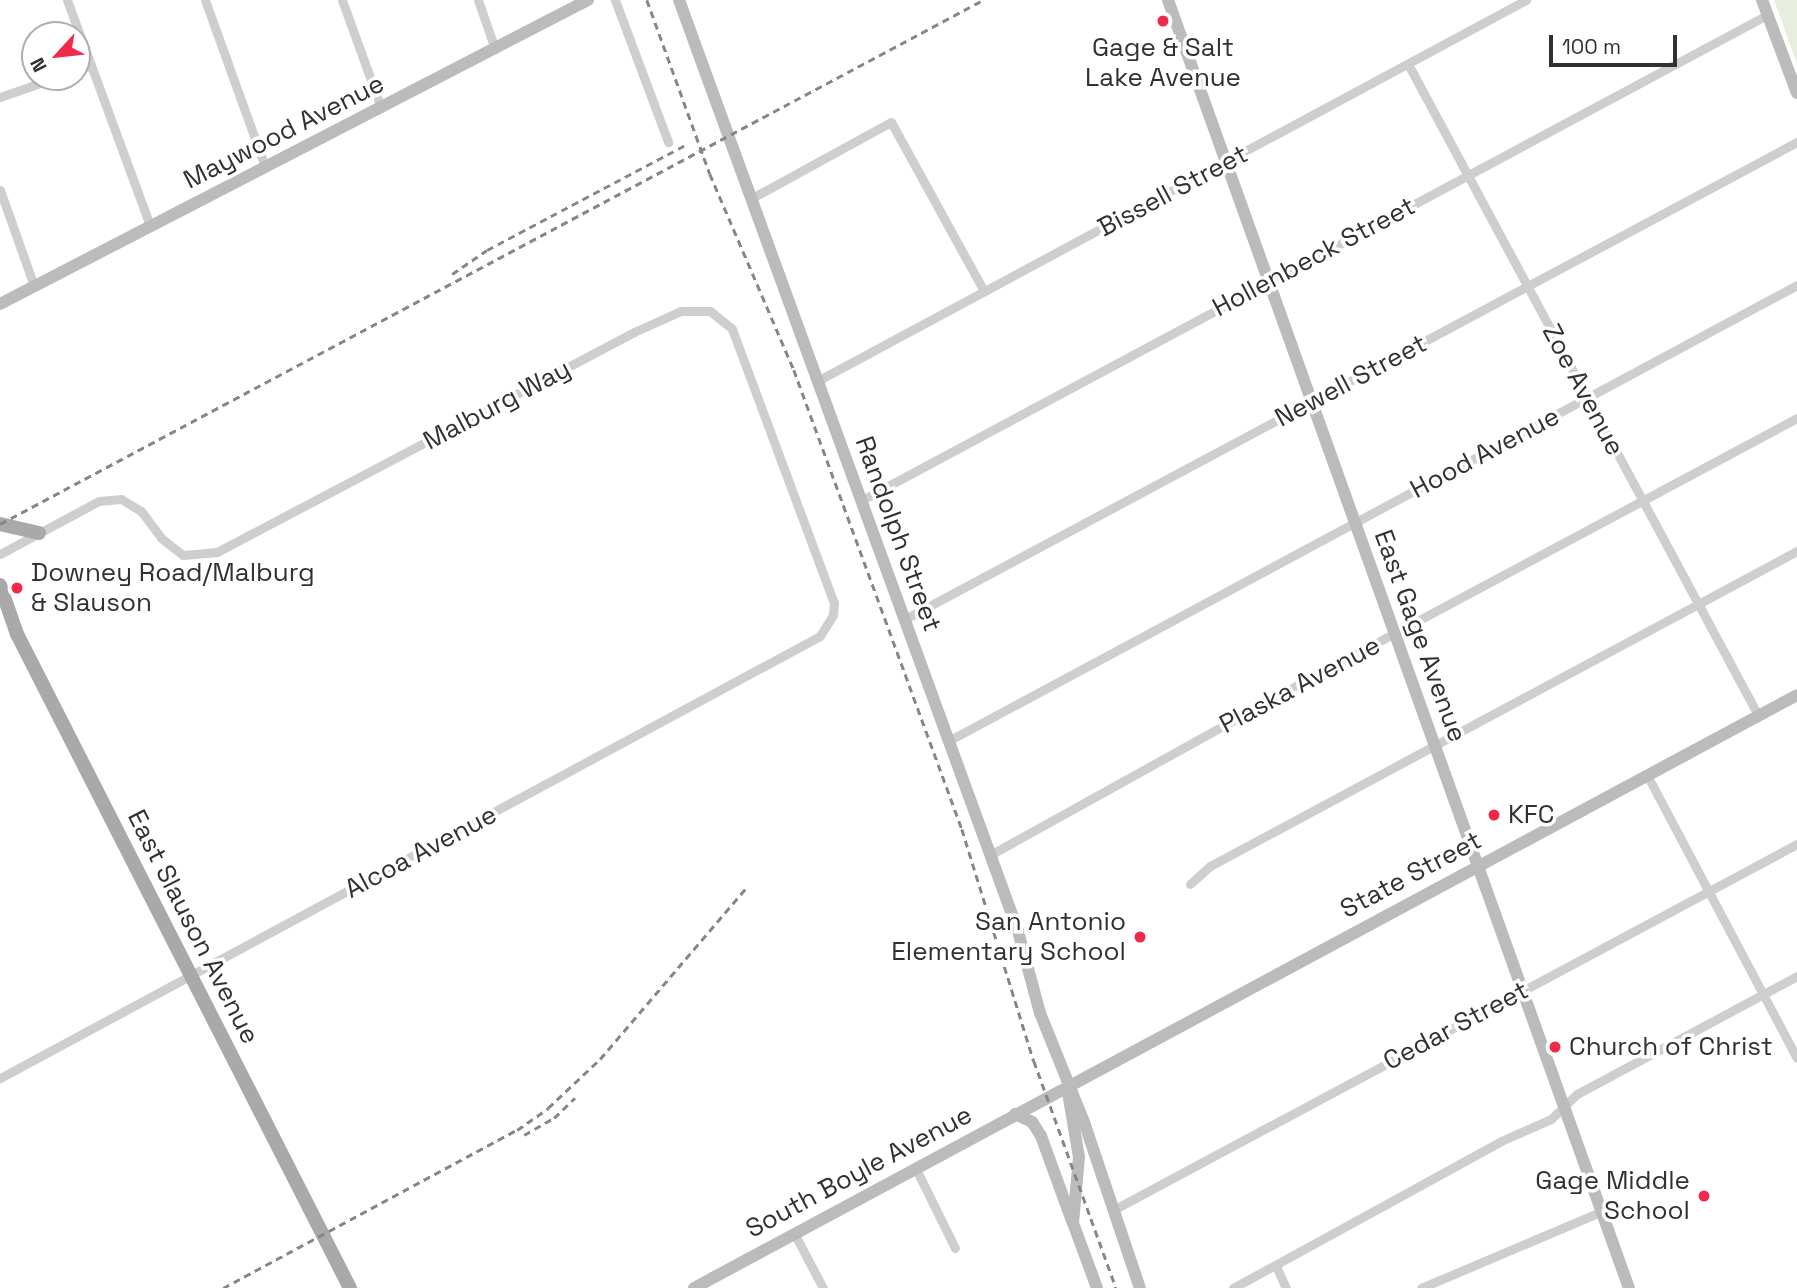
<!DOCTYPE html>
<style>
body{margin:0}
#map{position:relative;width:1797px;height:1288px;overflow:hidden;background:#fff;font-family:"Space Grotesk",sans-serif}
div>[style]{position:absolute}
[style*='--x']{left:calc(var(--x)*1px);top:calc(var(--y)*1px);width:calc(var(--w)*1px);rotate:calc(var(--a)*1deg)}
.green>*{inset:0;background:#e8eede}
.street>*{height:9px;margin:-4.5px;padding:0 4.5px;transform-origin:4.5px;border-radius:4.5px;background:#cecece}
.secondary>*{height:12px;margin:-6px;padding:0 6px;transform-origin:6px;border-radius:6px;background:#bbb}
.primary>*{height:14px;margin:-7px;padding:0 7px;transform-origin:7px;border-radius:7px;background:#a9a9a9}
.rail>*{height:2.5px;margin-top:-1.25px;transform-origin:0;background:repeating-linear-gradient(90deg,#868686 0 7px,transparent 0 12px)}
.dots>*{width:19px;height:19px;translate:-50% -50%;box-sizing:border-box;border:4px solid #fff;border-radius:50%}
span{translate:-50% -50%;white-space:nowrap;text-align:center;line-height:1.15;-webkit-text-stroke:7px #fff;paint-order:stroke}
.poi-label{font-size:26px;color:#313131}
.left{translate:0 -50%;text-align:left}
.right{translate:-100% -50%;text-align:right}
.street-label{font-size:26px;color:#313131}
.north{position:absolute;left:21px;top:21px;width:70px;height:70px;box-sizing:border-box;background:#fff;border:2px solid #adadad;border-radius:50%;rotate:243deg;font-size:19px;font-weight:700;line-height:28px;text-align:center;color:#313131}
.north::after{content:'';display:block;margin:auto;width:24px;height:32px;background:#f02a48;clip-path:polygon(50% 0,100% 100%,50% 72%,0 100%)}
.scale{position:absolute;left:1549px;top:35px;width:128px;height:32px;box-sizing:border-box;border:4px solid #313131;border-top:0;padding-left:9px;font-size:21px;line-height:24px;white-space:nowrap;color:#313131;-webkit-text-stroke:5px #fff;paint-order:stroke}
</style>
<div id="map">
<div class="green">
<div style="clip-path:polygon(1774px 0,1797px 0,1797px 64px)"></div>
</div>
<div class="street">
<div style="--x:67;--y:0;--w:241;--a:69.8"></div>
<div style="--x:205;--y:0;--w:177;--a:70.2"></div>
<div style="--x:342;--y:0;--w:115;--a:70.1"></div>
<div style="--x:478;--y:0;--w:52;--a:70.9"></div>
<div style="--x:615;--y:0;--w:152;--a:69.5"></div>
<div style="--x:1408;--y:64;--w:739;--a:61.74"></div>
<div style="--x:77;--y:70;--w:15;--a:-20"></div>
<div style="--x:0;--y:97;--w:60;--a:-19.3"></div>
<div style="--x:0;--y:190;--w:102;--a:70.5"></div>
<div style="--x:752;--y:198;--w:158;--a:-28.7"></div>
<div style="--x:891;--y:122;--w:193;--a:61.2"></div>
<div style="--x:819;--y:380;--w:803;--a:-28.26"></div>
<div style="--x:862;--y:500;--w:1027;--a:-28.19"></div>
<div style="--x:0;--y:554;--w:112;--a:-28.2"></div>
<div style="--x:99;--y:501;--w:22;--a:-5"></div>
<div style="--x:121;--y:499;--w:23;--a:31"></div>
<div style="--x:141;--y:511;--w:34;--a:53"></div>
<div style="--x:161;--y:538;--w:28;--a:38"></div>
<div style="--x:183;--y:555;--w:34;--a:-5"></div>
<div style="--x:217;--y:552;--w:471;--a:-27.8"></div>
<div style="--x:634;--y:332;--w:51;--a:-24.1"></div>
<div style="--x:681;--y:311;--w:29;--a:0"></div>
<div style="--x:710;--y:311;--w:28;--a:39"></div>
<div style="--x:732;--y:329;--w:292;--a:69.6"></div>
<div style="--x:834;--y:603;--w:12;--a:95"></div>
<div style="--x:833;--y:615;--w:25;--a:122"></div>
<div style="--x:820;--y:636;--w:932;--a:151.67"></div>
<div style="--x:905;--y:619;--w:1012;--a:-28.14"></div>
<div style="--x:950;--y:740;--w:961;--a:-28.24"></div>
<div style="--x:1647;--y:775;--w:320;--a:62.1"></div>
<div style="--x:990;--y:855;--w:311;--a:-29"></div>
<div style="--x:1262;--y:704;--w:607;--a:-28.13"></div>
<div style="--x:1190;--y:884;--w:27;--a:-42"></div>
<div style="--x:1210;--y:866;--w:666;--a:-28.22"></div>
<div style="--x:916;--y:1169;--w:88;--a:63.7"></div>
<div style="--x:1115;--y:1209;--w:774;--a:-28.16"></div>
<div style="--x:794;--y:1233;--w:62;--a:62.2"></div>
<div style="--x:1276;--y:1266;--w:24;--a:66"></div>
<div style="--x:1233;--y:1288;--w:306;--a:-28.7"></div>
<div style="--x:1501;--y:1141;--w:55;--a:-23.7"></div>
<div style="--x:1551;--y:1119;--w:36;--a:-44"></div>
<div style="--x:1577;--y:1094;--w:250;--a:-28.2"></div>
<div style="--x:1421;--y:1288;--w:197;--a:-23"></div>
</div>
<div class="secondary">
<div style="--x:679;--y:0;--w:991;--a:69.99"></div>
<div style="--x:1018;--y:931;--w:85;--a:75"></div>
<div style="--x:1040;--y:1013;--w:118;--a:68"></div>
<div style="--x:1084;--y:1122;--w:175;--a:71.4"></div>
<div style="--x:1168;--y:0;--w:1368;--a:70.31"></div>
<div style="--x:1762;--y:0;--w:99;--a:69.4"></div>
<div style="--x:0;--y:304;--w:662;--a:-27.34"></div>
<div style="--x:1067;--y:1087;--w:71;--a:80.3"></div>
<div style="--x:1079;--y:1157;--w:66;--a:95.2"></div>
<div style="--x:1073;--y:1223;--w:69;--a:69.7"></div>
<div style="--x:1015;--y:1114;--w:19;--a:25"></div>
<div style="--x:1032;--y:1122;--w:17;--a:57"></div>
<div style="--x:1041;--y:1136;--w:90;--a:70"></div>
<div style="--x:694;--y:1288;--w:1252;--a:-28.26"></div>
</div>
<div class="primary">
<div style="--x:0;--y:524;--w:40;--a:13"></div>
<div style="--x:0;--y:585;--w:52;--a:70.9"></div>
<div style="--x:17;--y:634;--w:734;--a:63.02"></div>
</div>
<div class="rail">
<div style="--x:647;--y:0;--w:185;--a:70.1"></div>
<div style="--x:710;--y:174;--w:213;--a:66.8"></div>
<div style="--x:794;--y:370;--w:489;--a:69.9"></div>
<div style="--x:962;--y:829;--w:243;--a:72.8"></div>
<div style="--x:1034;--y:1061;--w:241;--a:70.1"></div>
<div style="--x:452;--y:274;--w:42;--a:-34.4"></div>
<div style="--x:487;--y:250;--w:226;--a:-27.9"></div>
<div style="--x:0;--y:524;--w:1114;--a:-28.06"></div>
<div style="--x:524;--y:1135;--w:34;--a:-30"></div>
<div style="--x:554;--y:1118;--w:29;--a:-44"></div>
<div style="--x:223;--y:1288;--w:334;--a:-28.3"></div>
<div style="--x:517;--y:1130;--w:38;--a:-35"></div>
<div style="--x:548;--y:1108;--w:71;--a:-43.3"></div>
<div style="--x:600;--y:1059;--w:226;--a:-49.5"></div>
</div>
<div class="dots">
<div style="left:1163px;top:21px;background:#f02a48"></div>
<div style="left:17px;top:588px;background:#f02a48"></div>
<div style="left:1494px;top:815px;background:#f02a48"></div>
<div style="left:1140px;top:937px;background:#f02a48"></div>
<div style="left:1555px;top:1047px;background:#f02a48"></div>
<div style="left:1704px;top:1196px;background:#f02a48"></div>
</div>
<div class="poi-label">
<span style="left:1163px;top:63px">Gage &amp; Salt<br>Lake Avenue</span>
<span class="left" style="left:31px;top:588px">Downey Road/Malburg<br>&amp; Slauson</span>
<span class="left" style="left:1508px;top:815px">KFC</span>
<span class="right" style="left:1126px;top:937px">San Antonio<br>Elementary School</span>
<span class="left" style="left:1569px;top:1047px">Church of Christ</span>
<span class="right" style="left:1690px;top:1196px">Gage Middle<br>School</span>
</div>
<div class="street-label">
<span style="left:284px;top:132px;rotate:-27deg">Maywood Avenue</span>
<span style="left:1173px;top:191px;rotate:-28deg">Bissell Street</span>
<span style="left:1314px;top:257px;rotate:-28deg">Hollenbeck Street</span>
<span style="left:1351px;top:381px;rotate:-28deg">Newell Street</span>
<span style="left:1583px;top:390px;rotate:62deg">Zoe Avenue</span>
<span style="left:497px;top:405px;rotate:-28deg">Malburg Way</span>
<span style="left:1485px;top:453px;rotate:-28deg">Hood Avenue</span>
<span style="left:898px;top:534px;rotate:70deg">Randolph Street</span>
<span style="left:1420px;top:636px;rotate:70deg">East Gage Avenue</span>
<span style="left:1300px;top:685px;rotate:-28deg">Plaska Avenue</span>
<span style="left:421px;top:852px;rotate:-28deg">Alcoa Avenue</span>
<span style="left:1411px;top:875px;rotate:-28deg">State Street</span>
<span style="left:193px;top:927px;rotate:63deg">East Slauson Avenue</span>
<span style="left:1456px;top:1026px;rotate:-28deg">Cedar Street</span>
<span style="left:859px;top:1172px;rotate:-28deg">South Boyle Avenue</span>
</div>
<div class="north">N</div>
<div class="scale">100 m</div>
</div>
